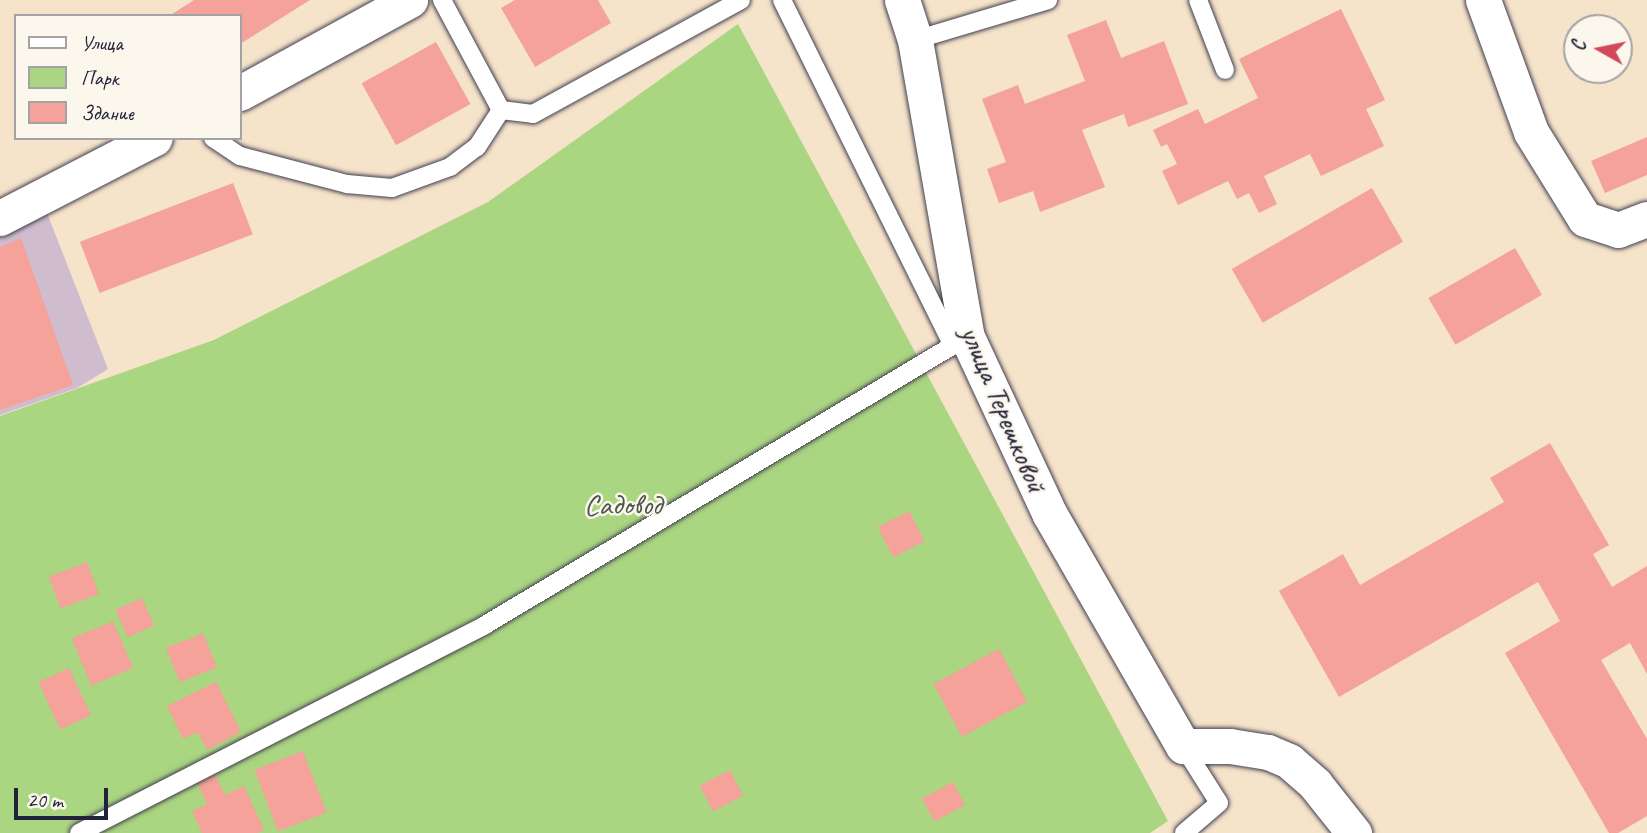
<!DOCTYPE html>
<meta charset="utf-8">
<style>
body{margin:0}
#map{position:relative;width:1647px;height:833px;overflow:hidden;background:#f5e3ca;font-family:Caveat,sans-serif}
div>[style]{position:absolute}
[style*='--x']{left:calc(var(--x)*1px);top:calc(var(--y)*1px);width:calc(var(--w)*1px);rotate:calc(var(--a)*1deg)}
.industrial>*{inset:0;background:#cfbdcf}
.green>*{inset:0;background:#aad581}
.building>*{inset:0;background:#f4a29a;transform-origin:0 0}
.roads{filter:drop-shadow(0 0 2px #423f50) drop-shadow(0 0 2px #423f50)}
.service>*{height:18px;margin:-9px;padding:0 9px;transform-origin:9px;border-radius:9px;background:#fff}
.minor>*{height:35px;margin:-17.5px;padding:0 17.5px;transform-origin:17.5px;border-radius:17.5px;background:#fff}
span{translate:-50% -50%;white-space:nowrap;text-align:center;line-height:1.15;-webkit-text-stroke:5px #fbf7ec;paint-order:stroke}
.street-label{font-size:30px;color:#22223b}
.park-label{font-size:30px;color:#4b5850}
.legend{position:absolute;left:14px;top:14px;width:228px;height:126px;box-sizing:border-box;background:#fbf7ec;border:2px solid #a4a2a5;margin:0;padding:9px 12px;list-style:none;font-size:21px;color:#22223b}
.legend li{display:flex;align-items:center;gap:14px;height:35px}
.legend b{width:35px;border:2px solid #a4a2a5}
.north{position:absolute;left:1563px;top:14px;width:70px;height:70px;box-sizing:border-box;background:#fbf7ec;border:2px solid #a4a2a5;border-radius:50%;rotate:279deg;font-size:19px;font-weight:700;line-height:28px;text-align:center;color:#22223b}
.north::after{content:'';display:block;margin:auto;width:24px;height:32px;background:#d1495b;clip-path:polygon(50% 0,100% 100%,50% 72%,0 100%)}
.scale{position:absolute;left:14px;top:788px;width:94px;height:32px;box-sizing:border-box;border:4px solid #22223b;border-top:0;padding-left:9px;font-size:21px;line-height:24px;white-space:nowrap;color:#22223b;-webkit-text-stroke:5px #fbf7ec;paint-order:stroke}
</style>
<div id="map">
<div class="industrial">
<div style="clip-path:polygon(47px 213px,108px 369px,77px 388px,0 415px,0 236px)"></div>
</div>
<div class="green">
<div style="clip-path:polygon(738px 24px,1168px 821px,1150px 833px,0 833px,0 416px,214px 340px,488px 202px)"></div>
</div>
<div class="building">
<div style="clip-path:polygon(194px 0,310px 0,240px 44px,240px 16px,169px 16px)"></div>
<div style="clip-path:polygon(515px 0,598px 0,611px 23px,535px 67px,501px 8px)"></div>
<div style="clip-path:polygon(1341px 9px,1385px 100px,1366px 109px,1384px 146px,1321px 176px,1310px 154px,1264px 176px,1277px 204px,1259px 213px,1249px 193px,1237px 199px,1228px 181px,1178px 205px,1162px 171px,1177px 164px,1167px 144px,1161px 147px,1153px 130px,1198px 109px,1205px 124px,1258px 98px,1239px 59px)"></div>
<div style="clip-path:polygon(1106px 20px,1121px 58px,1164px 41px,1188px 104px,1128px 127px,1124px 114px,1082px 130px,1105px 187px,1040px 212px,1033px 191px,999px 203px,987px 169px,1006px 162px,982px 99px,1018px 85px,1025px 104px,1085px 81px,1067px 35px)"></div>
<div style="left:436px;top:42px;width:71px;height:85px;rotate:61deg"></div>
<div style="clip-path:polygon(1647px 137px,1647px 175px,1605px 193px,1591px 161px)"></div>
<div style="left:233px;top:183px;width:55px;height:164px;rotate:69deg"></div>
<div style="left:1372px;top:188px;width:62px;height:162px;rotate:60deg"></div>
<div style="clip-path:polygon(21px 238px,73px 385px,0 410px,0 247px)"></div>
<div style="left:1515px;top:248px;width:54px;height:100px;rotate:60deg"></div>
<div style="clip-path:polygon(1550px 443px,1609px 545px,1593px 554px,1612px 587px,1647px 566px,1647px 674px,1630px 643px,1601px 660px,1647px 739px,1647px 816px,1618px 833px,1609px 833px,1505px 653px,1560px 621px,1538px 582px,1339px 697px,1279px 591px,1343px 554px,1360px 585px,1504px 502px,1490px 478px)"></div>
<div style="left:909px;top:511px;width:34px;height:35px;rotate:63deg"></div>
<div style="left:87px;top:562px;width:34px;height:41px;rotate:69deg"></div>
<div style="left:142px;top:598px;width:30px;height:29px;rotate:66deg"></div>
<div style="left:113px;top:621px;width:51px;height:45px;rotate:67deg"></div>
<div style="left:203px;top:633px;width:37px;height:40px;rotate:68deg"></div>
<div style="left:999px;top:649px;width:60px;height:74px;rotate:62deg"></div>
<div style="left:69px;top:668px;width:52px;height:34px;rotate:65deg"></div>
<div style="clip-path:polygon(216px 682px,241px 732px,207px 750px,198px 732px,183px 739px,167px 706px)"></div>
<div style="left:303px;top:751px;width:66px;height:52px;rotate:69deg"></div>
<div style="left:730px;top:770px;width:29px;height:34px;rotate:63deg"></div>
<div style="clip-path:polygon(214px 772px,225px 795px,244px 786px,264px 830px,258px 833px,202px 833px,192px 811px,207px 804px,196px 780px)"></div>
<div style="left:953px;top:782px;width:26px;height:35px;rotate:62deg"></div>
</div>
<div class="roads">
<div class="service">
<div style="--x:442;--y:0;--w:125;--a:61.8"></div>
<div style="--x:501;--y:110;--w:32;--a:7"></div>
<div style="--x:533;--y:114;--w:237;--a:-28.7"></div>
<div style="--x:782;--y:0;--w:386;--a:63.7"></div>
<div style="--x:1198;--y:0;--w:75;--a:68.9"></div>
<div style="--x:915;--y:40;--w:139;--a:-16.7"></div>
<div style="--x:213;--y:138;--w:32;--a:34"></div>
<div style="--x:240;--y:156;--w:111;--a:14.7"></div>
<div style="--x:347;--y:184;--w:45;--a:5.1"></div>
<div style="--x:392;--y:188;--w:62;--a:-19.9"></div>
<div style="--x:450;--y:167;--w:34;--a:-37"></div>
<div style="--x:477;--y:147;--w:44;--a:-57"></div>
<div style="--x:1183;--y:746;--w:67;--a:57.7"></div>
<div style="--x:1219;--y:803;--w:46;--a:139.4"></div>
<div style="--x:79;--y:833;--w:456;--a:-27.1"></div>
<div style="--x:485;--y:625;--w:561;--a:-30.86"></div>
</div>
<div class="minor">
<div style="--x:902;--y:0;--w:42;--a:72"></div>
<div style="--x:915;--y:40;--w:302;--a:80.1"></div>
<div style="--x:967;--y:337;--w:194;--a:65"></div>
<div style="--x:1049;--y:513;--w:269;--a:60.1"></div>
<div style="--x:1183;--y:746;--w:47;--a:0"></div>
<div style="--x:1230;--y:746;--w:38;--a:9"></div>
<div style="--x:1268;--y:752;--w:23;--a:23"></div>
<div style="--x:1289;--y:761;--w:35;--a:41"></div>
<div style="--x:1315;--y:784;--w:63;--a:51.5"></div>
<div style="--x:1483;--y:0;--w:140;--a:70"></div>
<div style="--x:1531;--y:132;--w:102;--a:58.2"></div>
<div style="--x:1585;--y:219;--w:35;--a:18"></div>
<div style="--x:1618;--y:230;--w:31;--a:-21"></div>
<div style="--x:240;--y:93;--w:194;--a:-28.7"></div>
<div style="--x:0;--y:218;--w:174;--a:-27.3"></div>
</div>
</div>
<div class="street-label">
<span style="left:1004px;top:409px;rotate:67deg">улица Терешковой</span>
</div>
<div class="park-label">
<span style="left:623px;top:504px">Садовод</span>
</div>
<ul class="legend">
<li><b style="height:9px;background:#fff"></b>Улица</li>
<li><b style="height:19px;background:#aad581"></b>Парк</li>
<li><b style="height:19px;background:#f4a29a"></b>Здание</li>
</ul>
<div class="north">С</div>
<div class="scale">20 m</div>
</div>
